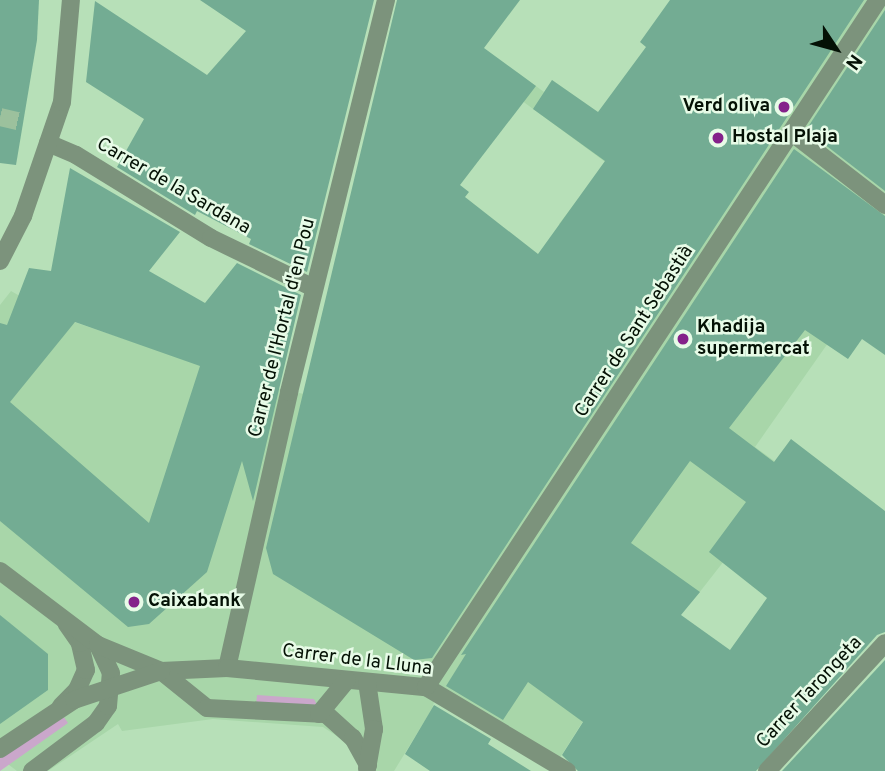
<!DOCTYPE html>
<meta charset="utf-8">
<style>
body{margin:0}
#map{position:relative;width:885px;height:771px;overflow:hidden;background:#b7e0b8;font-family:Overpass,sans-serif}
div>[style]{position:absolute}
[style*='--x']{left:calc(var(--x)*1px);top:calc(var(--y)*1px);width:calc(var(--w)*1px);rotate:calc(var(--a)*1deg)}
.built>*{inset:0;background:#a8d6a9}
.green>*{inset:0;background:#caa7cb}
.building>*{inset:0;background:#73ac93}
.pedestrian-tunnel>*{height:18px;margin-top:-9px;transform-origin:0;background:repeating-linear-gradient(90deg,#9cc19d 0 18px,transparent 0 27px)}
.minor>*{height:18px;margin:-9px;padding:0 9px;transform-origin:9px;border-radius:9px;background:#7c937c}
.tertiary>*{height:18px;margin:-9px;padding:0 9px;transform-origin:9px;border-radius:9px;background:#7c937c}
.dots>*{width:19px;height:19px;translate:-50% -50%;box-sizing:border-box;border:4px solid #e7fbe7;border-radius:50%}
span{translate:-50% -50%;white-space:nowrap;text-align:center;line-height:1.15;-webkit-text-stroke:5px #e7fbe7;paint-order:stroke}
.poi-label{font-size:19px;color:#041105;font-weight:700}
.right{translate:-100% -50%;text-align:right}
.left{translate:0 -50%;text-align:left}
.street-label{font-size:19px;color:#041105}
.north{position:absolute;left:801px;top:14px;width:70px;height:70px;-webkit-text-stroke:5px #e7fbe7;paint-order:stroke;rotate:126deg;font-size:19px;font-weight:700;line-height:28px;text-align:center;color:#041105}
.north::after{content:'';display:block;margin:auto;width:24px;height:32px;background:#041105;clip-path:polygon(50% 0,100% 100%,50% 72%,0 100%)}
</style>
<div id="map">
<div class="built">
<div style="clip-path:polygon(772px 0,885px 0,885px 262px,755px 447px,792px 474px,699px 593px,590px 710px,556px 764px,437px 692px,432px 709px,394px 771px,364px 771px,349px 744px,323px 727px,213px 719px,122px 731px,118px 724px,48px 771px,17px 771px,0 758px,0 305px,11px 291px,53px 315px,265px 386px,304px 394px,612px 263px,559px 224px,575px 203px,614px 232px,642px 189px,502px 86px,517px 72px,544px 92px,552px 80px,640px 142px)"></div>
</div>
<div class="green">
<div style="clip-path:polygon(257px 695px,314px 699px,317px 705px,256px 705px)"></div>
<div style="clip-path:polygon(61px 713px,68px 723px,0 771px,0 758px)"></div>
</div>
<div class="building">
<div style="clip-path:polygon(0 0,39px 0,37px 40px,16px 165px,0 163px)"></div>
<div style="clip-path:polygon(200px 0,374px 0,307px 272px,249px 244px,251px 239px,197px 211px,195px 215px,117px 167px,144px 119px,86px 82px,95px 1px,207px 75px,246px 31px)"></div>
<div style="clip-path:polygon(397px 0,520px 0,484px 48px,536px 86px,460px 185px,469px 192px,465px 197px,538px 254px,605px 161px,533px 109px,552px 80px,598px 112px,646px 47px,640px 42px,670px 0,864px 0,432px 658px,414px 660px,273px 574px,266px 548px)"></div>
<div style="clip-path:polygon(885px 10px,885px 191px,806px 130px)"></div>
<div style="clip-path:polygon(evenodd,794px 149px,885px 216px,885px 355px,862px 339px,848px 359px,805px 330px,729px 428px,774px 462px,791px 439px,885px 511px,885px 632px,877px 635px,756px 771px,578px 771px,562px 755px,583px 722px,528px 682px,503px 720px,446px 686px,466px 654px,461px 655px,794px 149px,690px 461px,746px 502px,709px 552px,767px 598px,730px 650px,681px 615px,700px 592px,631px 543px,690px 461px)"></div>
<div style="clip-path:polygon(evenodd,70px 168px,180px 232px,149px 271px,205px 303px,237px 263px,301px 295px,253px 501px,242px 461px,207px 572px,149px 624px,128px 627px,0 521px,0 323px,7px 325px,29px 268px,51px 271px,70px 168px,75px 322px,200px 366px,149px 523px,10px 402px,75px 322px)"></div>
<div style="clip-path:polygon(0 615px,48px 654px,48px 690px,0 724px)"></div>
<div style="clip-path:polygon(885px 660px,885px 771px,782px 771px)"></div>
<div style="clip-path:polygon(434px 705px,491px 739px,488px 744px,531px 771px,430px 771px,405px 754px)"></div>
</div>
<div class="pedestrian-tunnel">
<div style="--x:0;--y:117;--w:22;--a:13"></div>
</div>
<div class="minor">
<div style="--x:791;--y:132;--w:119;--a:37.8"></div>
<div style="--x:48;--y:143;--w:30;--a:23"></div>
<div style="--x:76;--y:155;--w:158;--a:31.6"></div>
<div style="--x:211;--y:238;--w:114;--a:25.9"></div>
<div style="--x:0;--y:261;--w:51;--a:-62.9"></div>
<div style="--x:23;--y:216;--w:120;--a:-71.1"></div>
<div style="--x:62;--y:102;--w:102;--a:-85"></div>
<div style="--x:227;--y:668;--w:283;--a:-77.3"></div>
<div style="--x:289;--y:392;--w:404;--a:-76.1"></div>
<div style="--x:161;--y:671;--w:66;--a:-2.6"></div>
<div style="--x:227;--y:668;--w:200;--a:5.5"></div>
<div style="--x:426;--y:687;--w:164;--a:30.8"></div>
<div style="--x:161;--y:671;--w:59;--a:38.8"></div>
<div style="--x:207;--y:708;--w:119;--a:2.9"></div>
<div style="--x:326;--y:714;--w:36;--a:42"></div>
<div style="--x:353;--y:738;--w:31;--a:61"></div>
<div style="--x:367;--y:682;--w:48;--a:81.5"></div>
<div style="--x:374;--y:729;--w:40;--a:100"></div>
<div style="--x:426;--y:687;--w:822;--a:-56.66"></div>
<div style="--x:61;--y:706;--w:23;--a:-45"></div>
<div style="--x:77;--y:690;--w:22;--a:-66"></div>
<div style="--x:86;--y:670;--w:28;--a:-103"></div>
<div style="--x:80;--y:643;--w:24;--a:-125"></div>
<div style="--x:319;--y:714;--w:44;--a:-50.5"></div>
<div style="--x:32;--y:771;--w:80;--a:-36.9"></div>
<div style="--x:96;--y:723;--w:21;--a:-55"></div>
<div style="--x:108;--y:706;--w:33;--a:-85"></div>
<div style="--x:111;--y:673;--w:31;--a:-115"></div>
<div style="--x:767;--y:771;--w:174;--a:-47.3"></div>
</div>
<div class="tertiary">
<div style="--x:0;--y:571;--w:123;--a:37.1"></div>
<div style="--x:98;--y:645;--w:68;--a:22.4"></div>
<div style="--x:0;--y:749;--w:89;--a:-33.5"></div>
<div style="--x:74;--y:700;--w:92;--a:-18.4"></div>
</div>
<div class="dots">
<div style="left:784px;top:107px;background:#84218a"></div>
<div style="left:718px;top:138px;background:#84218a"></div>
<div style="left:683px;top:339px;background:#84218a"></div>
<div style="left:134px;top:602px;background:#84218a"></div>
</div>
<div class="poi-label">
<span class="right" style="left:770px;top:107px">Verd oliva</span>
<span class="left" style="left:732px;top:138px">Hostal Plaja</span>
<span class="left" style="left:697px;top:339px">Khadija<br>supermercat</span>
<span class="left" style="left:148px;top:602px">Caixabank</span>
</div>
<div class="street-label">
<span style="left:173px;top:187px;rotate:30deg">Carrer de la Sardana</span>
<span style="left:283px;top:328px;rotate:-76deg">Carrer de l'Hortal d'en Pou</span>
<span style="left:635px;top:332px;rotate:-57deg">Carrer de Sant Sebastià</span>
<span style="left:357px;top:661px;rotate:7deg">Carrer de la Lluna</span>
<span style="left:810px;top:693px;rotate:-47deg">Carrer Tarongeta</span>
</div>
<div class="north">N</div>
</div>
